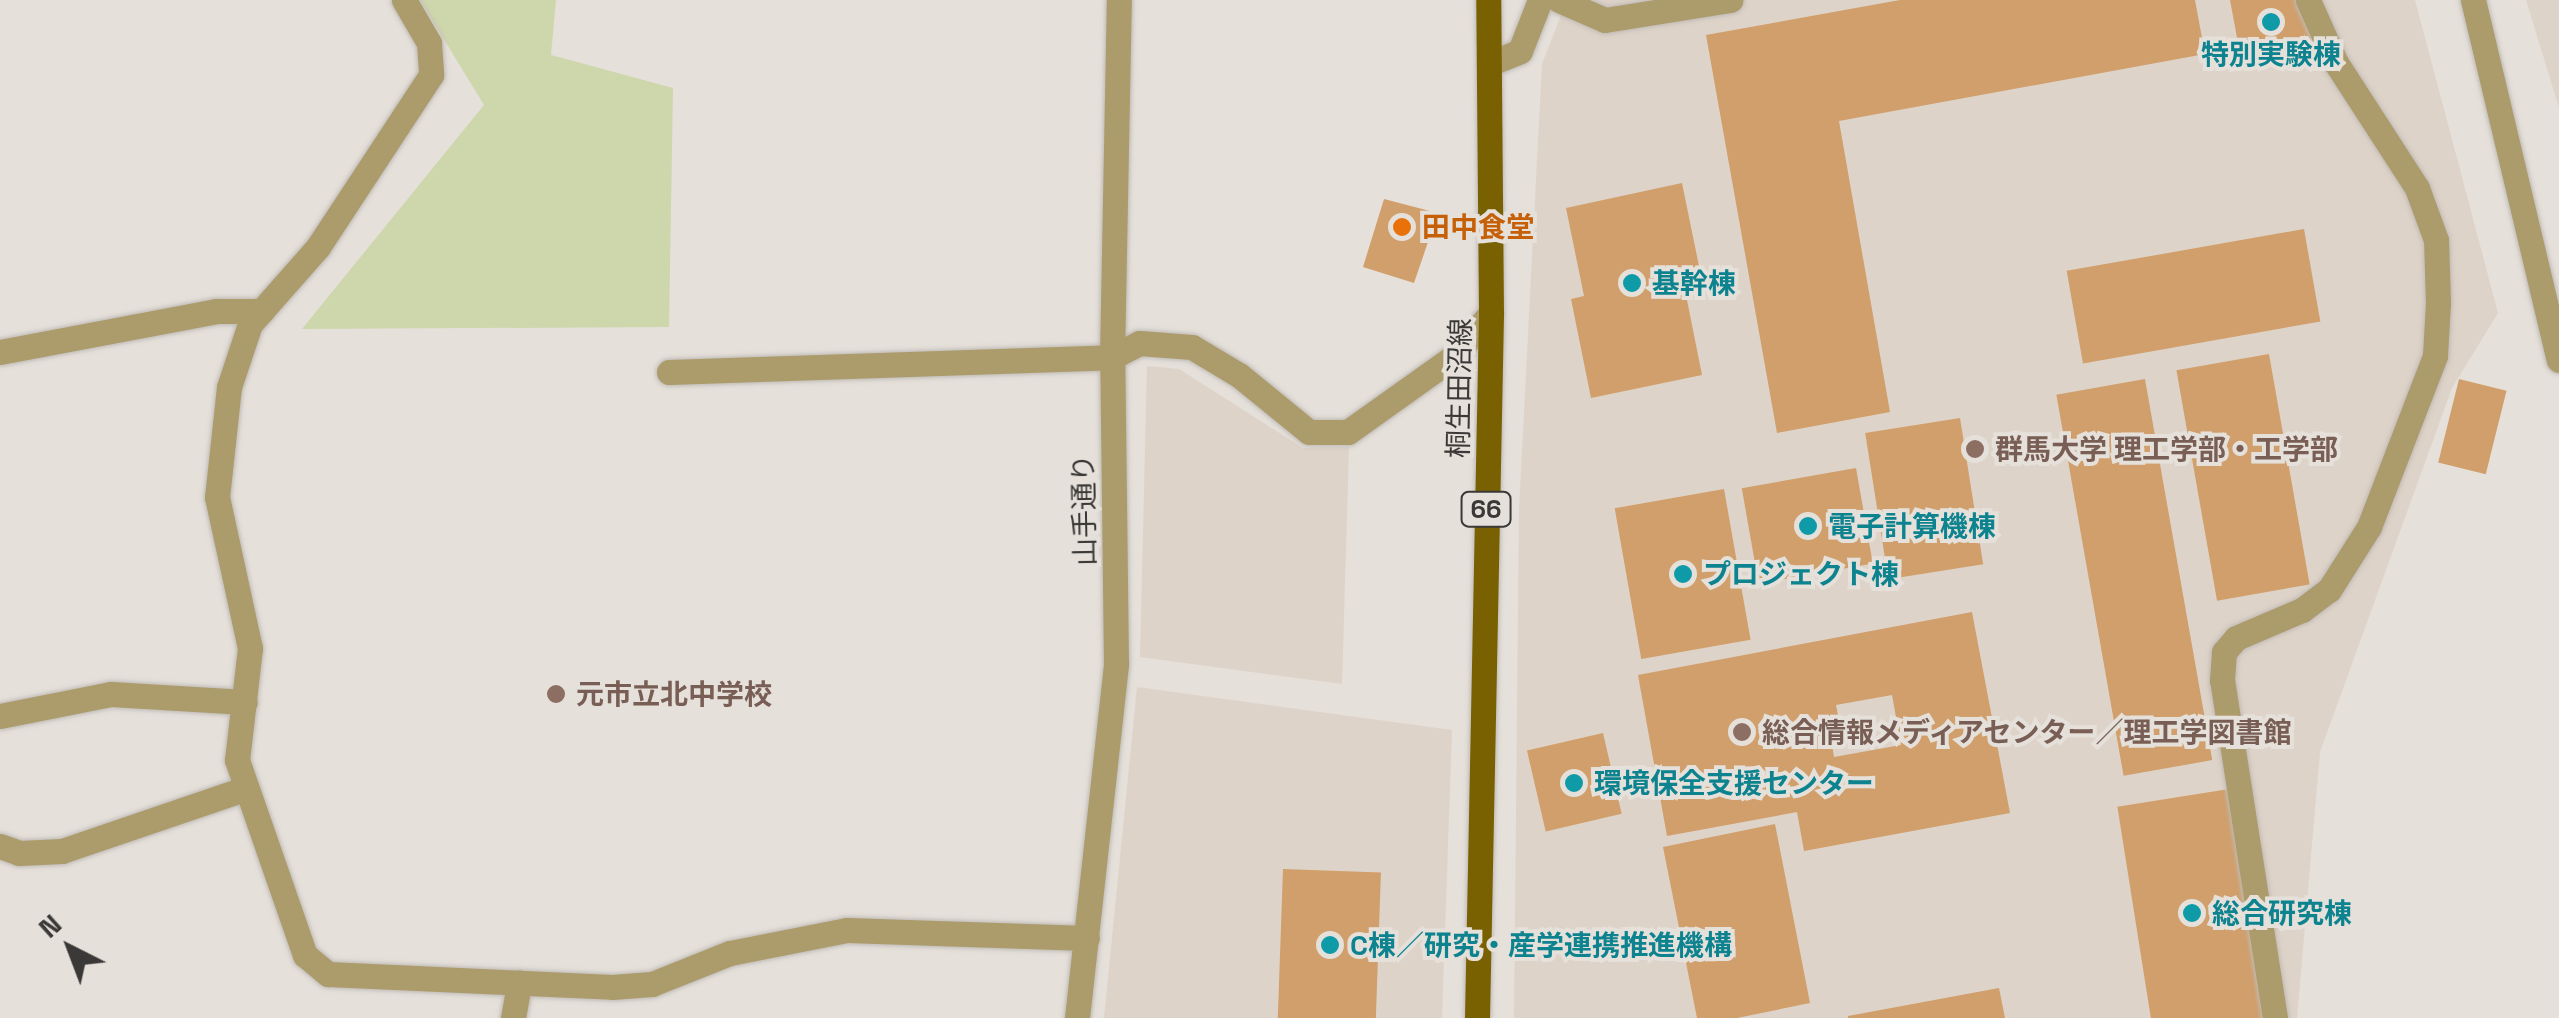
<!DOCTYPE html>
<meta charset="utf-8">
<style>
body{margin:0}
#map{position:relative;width:2559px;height:1018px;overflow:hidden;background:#e5e0da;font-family:"Space Grotesk","Noto Sans JP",sans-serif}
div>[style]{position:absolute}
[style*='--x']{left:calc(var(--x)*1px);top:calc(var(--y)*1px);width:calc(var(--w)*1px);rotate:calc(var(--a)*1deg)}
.built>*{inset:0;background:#ded3c8}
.green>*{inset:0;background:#ced6ac}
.building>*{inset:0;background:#d09f6b;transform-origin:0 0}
.roads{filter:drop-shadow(0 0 2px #c0bbb6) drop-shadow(0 0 2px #c0bbb6)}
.minor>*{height:25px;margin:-12.5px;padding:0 12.5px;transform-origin:12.5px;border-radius:12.5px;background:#ac9b6b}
.major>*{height:25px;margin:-12.5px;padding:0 12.5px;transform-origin:12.5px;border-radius:12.5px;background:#796001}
.dots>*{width:28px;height:28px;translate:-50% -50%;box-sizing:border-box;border:5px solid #e5e0da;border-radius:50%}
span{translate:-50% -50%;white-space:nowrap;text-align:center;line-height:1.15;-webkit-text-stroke:8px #e5e0da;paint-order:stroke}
.shield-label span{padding:2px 8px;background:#e5e0da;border:2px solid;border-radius:8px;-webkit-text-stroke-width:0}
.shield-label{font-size:25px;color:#3b3937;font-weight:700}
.culture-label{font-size:28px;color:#0d838f;font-weight:700}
.left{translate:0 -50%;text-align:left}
.food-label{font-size:28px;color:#c56008;font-weight:700}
.street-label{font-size:28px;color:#3b3937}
.education-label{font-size:28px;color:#785e54;font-weight:700}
.north{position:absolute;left:20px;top:898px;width:100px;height:100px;-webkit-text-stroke:8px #e5e0da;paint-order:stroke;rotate:318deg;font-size:28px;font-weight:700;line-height:40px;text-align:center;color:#3b3937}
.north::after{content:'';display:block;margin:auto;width:35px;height:45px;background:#3b3937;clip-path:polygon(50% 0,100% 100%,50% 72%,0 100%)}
</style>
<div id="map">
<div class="built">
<div style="clip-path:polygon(1567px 0,2415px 0,2498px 313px,2452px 388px,2320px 752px,2297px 1018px,1514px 1018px,1519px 509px,1542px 64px)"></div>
<div style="clip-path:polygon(2526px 0,2559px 0,2559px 108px)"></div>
<div style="clip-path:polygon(1147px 366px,1179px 369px,1303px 448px,1349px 447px,1342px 684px,1140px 657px)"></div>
<div style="clip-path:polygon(1137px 687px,1452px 730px,1442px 1018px,1104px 1018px)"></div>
</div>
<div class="green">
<div style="clip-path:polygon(420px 0,556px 0,551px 55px,673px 88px,669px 327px,302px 329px,484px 105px)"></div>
</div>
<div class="building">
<div style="clip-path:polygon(1900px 0,2195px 0,2205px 54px,1839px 121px,1890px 412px,1777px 433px,1706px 35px)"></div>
<div style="clip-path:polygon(2230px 0,2303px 0,2312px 45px,2241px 59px)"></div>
<div style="clip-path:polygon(1682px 183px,1699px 266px,1681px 270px,1702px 375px,1591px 398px,1571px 299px,1584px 296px,1566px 208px)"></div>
<div style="clip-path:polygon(1384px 199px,1430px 211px,1428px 242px,1414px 283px,1363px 267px)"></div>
<div style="left:2304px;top:229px;width:94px;height:241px;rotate:80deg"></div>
<div style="left:2269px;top:354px;width:234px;height:94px;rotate:80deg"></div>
<div style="left:2145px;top:379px;width:387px;height:90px;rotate:80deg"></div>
<div style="left:2459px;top:379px;width:49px;height:86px;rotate:14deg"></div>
<div style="left:1960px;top:418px;width:148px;height:96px;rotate:81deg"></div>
<div style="left:1856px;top:468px;width:97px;height:116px;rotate:80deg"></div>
<div style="left:1724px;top:489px;width:153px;height:111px;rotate:80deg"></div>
<div style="clip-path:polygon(evenodd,1972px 612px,2010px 813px,1804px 851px,1797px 812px,1667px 836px,1638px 675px,1972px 612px,1892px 695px,1901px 745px,1834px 757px,1830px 733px,1841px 731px,1836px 705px,1892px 695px)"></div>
<div style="left:1603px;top:733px;width:83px;height:78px;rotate:77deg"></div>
<div style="left:2229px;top:789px;width:232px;height:113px;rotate:81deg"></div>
<div style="clip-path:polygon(1775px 824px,1810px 1003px,1737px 1018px,1697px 1018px,1663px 847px)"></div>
<div style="left:1283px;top:869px;width:98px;height:149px;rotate:2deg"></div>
<div style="clip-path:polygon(1999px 988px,2005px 1018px,1848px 1018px,1848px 1016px)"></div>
</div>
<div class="roads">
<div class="minor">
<div style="--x:404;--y:0;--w:50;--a:59.8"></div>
<div style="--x:429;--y:43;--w:32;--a:86"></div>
<div style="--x:431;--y:75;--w:206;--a:123.3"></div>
<div style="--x:318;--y:247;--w:103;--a:131.4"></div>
<div style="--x:250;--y:324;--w:66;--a:108.4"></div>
<div style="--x:229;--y:387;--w:111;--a:96.2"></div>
<div style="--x:217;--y:497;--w:155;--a:77.7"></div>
<div style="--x:250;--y:648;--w:113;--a:96.6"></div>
<div style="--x:237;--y:760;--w:207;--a:70.8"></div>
<div style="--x:305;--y:955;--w:30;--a:40"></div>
<div style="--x:328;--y:974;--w:284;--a:2.6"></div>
<div style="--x:612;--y:987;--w:40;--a:-4.3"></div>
<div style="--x:652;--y:984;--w:84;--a:-21.7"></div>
<div style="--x:730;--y:953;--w:119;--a:-11.1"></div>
<div style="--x:847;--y:930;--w:240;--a:1.9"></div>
<div style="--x:1559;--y:0;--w:50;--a:23.5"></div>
<div style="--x:1605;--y:20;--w:127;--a:-9.1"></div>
<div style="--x:2473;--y:0;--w:370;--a:76.6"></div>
<div style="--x:1491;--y:63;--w:31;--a:-22"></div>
<div style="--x:1520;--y:51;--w:55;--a:-68.6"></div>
<div style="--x:0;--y:352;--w:220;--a:-10.7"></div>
<div style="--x:216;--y:311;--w:46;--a:0"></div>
<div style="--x:669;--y:372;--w:443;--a:-1.9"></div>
<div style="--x:1112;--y:357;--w:30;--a:-27"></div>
<div style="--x:1139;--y:343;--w:53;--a:4.3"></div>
<div style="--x:1192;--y:347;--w:55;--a:30.8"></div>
<div style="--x:1239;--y:375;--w:90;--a:39.2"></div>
<div style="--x:1309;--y:432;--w:39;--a:0"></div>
<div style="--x:1348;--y:432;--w:129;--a:-35.5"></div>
<div style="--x:1453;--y:357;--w:58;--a:-49.2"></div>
<div style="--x:0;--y:716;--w:113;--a:-11.2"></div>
<div style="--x:111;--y:694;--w:134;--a:3.4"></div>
<div style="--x:0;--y:846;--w:20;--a:20"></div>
<div style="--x:19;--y:853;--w:43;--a:-2.7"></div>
<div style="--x:62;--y:851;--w:195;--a:-18.8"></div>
<div style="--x:513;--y:1018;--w:36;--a:-80"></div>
<div style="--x:1077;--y:1018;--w:356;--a:-83.7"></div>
<div style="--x:1116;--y:664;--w:307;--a:-90.7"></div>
<div style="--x:1112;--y:357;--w:357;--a:-88.9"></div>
<div style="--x:2275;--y:1018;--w:342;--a:-98.9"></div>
<div style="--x:2222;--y:680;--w:28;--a:-86"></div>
<div style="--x:2224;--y:652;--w:18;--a:-49"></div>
<div style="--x:2236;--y:638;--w:72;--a:-23"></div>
<div style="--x:2302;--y:610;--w:34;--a:-37"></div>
<div style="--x:2329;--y:590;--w:75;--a:-57.6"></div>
<div style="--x:2369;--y:527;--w:183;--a:-68.9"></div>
<div style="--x:2435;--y:356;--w:54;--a:-86.8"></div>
<div style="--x:2438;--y:302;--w:62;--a:-91.8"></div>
<div style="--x:2436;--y:240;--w:55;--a:-110.1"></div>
<div style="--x:2417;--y:188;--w:149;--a:-122.9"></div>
<div style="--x:2336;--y:63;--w:69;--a:-114"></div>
</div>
<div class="major">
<div style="--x:1477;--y:1018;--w:705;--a:-88.86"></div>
<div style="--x:1491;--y:313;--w:313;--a:-90.5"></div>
</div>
</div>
<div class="dots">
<div style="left:2271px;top:22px;background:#0f9aa8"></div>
<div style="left:1402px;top:227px;background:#e8710a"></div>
<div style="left:1632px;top:283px;background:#0f9aa8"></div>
<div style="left:1975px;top:449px;background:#8d6e63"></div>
<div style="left:1808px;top:526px;background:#0f9aa8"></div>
<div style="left:1683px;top:574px;background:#0f9aa8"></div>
<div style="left:556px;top:694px;background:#8d6e63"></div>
<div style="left:1742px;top:732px;background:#8d6e63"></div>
<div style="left:1574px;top:783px;background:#0f9aa8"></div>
<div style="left:2192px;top:913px;background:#0f9aa8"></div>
<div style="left:1330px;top:945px;background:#0f9aa8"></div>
</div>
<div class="shield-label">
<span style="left:1486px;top:509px">66</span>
</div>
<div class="culture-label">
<span style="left:2271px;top:54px">特別実験棟</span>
<span class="left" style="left:1652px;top:283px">基幹棟</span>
<span class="left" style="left:1828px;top:526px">電子計算機棟</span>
<span class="left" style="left:1703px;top:574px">プロジェクト棟</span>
<span class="left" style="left:1594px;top:783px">環境保全支援センター</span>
<span class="left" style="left:2212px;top:913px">総合研究棟</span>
<span class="left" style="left:1350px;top:945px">C棟／研究・産学連携推進機構</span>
</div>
<div class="food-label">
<span class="left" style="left:1422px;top:227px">田中食堂</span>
</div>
<div class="street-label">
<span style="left:1459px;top:388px;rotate:-89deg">桐生田沼線</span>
<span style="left:1084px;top:510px;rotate:-91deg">山手通り</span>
</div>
<div class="education-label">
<span class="left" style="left:1995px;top:449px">群馬大学 理工学部・工学部</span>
<span class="left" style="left:576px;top:694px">元市立北中学校</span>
<span class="left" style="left:1762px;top:732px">総合情報メディアセンター／理工学図書館</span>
</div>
<div class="north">N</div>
</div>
